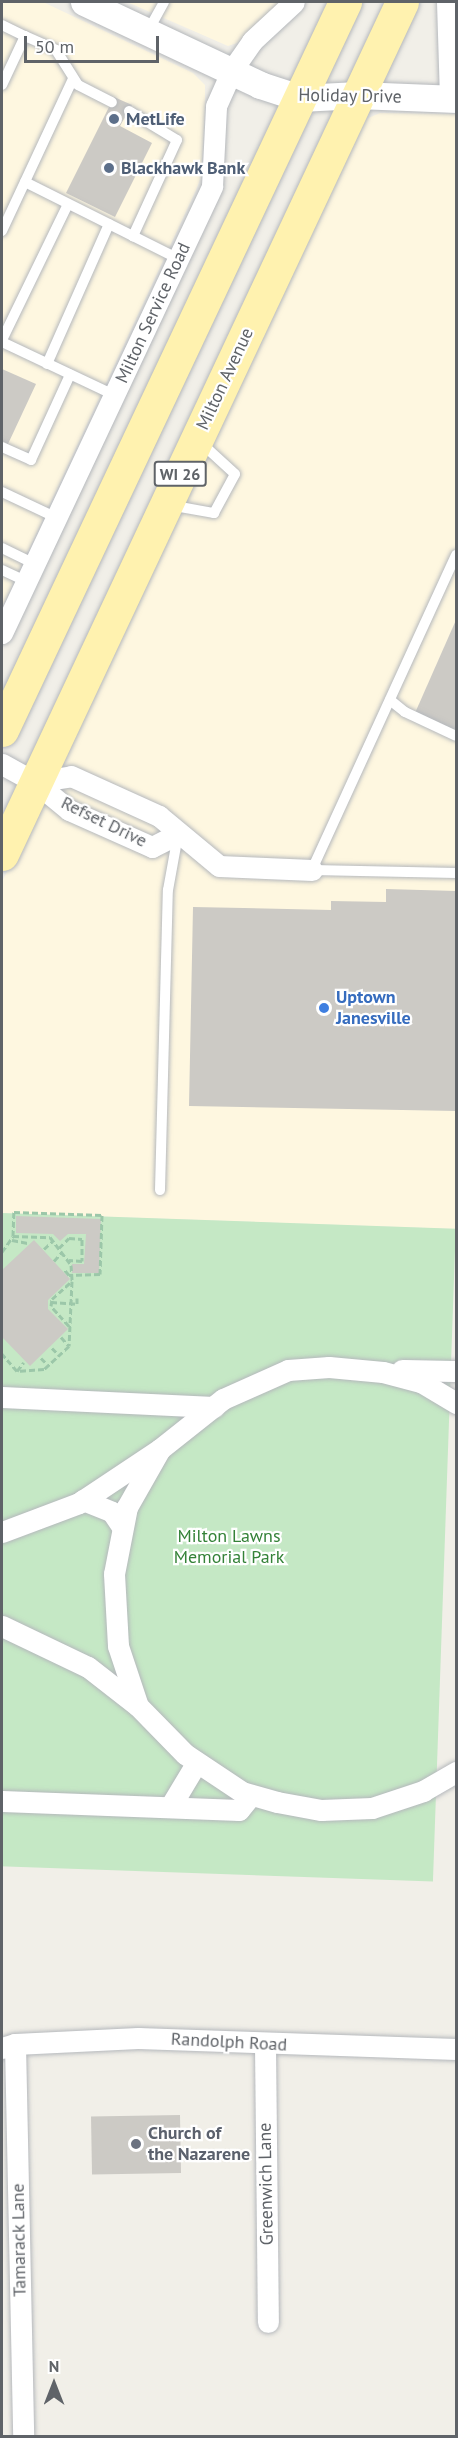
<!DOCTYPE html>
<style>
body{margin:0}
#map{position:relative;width:458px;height:2438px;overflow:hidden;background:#f1efe8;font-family:"PT Sans",sans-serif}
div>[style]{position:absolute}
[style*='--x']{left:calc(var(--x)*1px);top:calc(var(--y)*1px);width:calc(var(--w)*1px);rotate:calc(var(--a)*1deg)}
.commercial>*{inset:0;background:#fef7e0}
.green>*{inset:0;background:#c5e8c5;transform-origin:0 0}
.building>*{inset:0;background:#cccac5;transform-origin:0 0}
.path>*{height:3px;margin-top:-1.5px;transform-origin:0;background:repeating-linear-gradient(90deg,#9cc7a9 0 6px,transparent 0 9px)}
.roads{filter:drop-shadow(0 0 2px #b5b8bc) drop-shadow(0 0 2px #b5b8bc)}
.service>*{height:10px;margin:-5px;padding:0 5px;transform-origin:5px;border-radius:5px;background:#fff}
.minor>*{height:21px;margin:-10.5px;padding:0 10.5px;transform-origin:10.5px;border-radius:10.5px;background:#fff}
.tertiary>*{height:27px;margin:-13.5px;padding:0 13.5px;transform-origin:13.5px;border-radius:13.5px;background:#fff}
.primary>*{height:33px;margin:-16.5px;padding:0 16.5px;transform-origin:16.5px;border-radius:16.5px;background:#fff2af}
.dots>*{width:16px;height:16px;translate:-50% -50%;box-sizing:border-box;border:3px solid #fff;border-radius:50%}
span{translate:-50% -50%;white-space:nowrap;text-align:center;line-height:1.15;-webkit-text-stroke:4.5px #fff;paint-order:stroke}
.shield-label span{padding:2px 4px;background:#fff;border:2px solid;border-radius:4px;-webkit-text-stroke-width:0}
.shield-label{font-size:16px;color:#5f6368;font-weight:700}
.street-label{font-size:18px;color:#5f6368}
.service-label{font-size:18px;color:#4e5e75;font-weight:700}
.left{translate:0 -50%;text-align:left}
.shop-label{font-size:18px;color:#366cbe;font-weight:700}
.park-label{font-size:18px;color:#348238}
.worship-label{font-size:18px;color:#5b616d;font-weight:700}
.frame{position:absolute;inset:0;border:3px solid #5f6368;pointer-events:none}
.north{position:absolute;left:24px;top:2354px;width:60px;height:60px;-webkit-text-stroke:4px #fff;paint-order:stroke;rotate:0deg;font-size:16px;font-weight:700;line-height:24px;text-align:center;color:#5f6368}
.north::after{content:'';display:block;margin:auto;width:21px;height:27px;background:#5f6368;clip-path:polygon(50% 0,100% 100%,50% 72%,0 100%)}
.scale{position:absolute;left:24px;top:36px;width:135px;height:27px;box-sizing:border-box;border:3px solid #5f6368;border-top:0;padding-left:8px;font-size:18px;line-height:21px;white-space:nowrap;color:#5f6368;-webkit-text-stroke:4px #fff;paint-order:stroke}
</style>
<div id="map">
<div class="commercial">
<div style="clip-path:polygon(2px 2px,43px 2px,193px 73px,205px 85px,205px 106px,201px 177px,196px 190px,2px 607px)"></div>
<div style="clip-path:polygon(127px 2px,281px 2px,237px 43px,228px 46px)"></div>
<div style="clip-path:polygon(380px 113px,456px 114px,456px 1229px,2px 1213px,2px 882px,359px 122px)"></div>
</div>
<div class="green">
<div style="left:2px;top:1213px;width:454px;height:653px;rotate:2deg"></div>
</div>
<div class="building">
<div style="clip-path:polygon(114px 97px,132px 105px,120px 126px,152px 143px,115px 217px,66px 193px)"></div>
<div style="clip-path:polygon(2px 369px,36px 384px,8px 444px,2px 441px)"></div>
<div style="clip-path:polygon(456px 620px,456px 733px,415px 713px)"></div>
<div style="clip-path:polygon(386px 889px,456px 891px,456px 1111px,189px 1106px,193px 907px,331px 910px,331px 901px,386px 902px)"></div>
<div style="clip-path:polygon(16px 1216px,101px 1219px,99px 1273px,72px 1273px,72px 1264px,84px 1264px,86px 1234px,68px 1234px,60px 1241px,53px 1234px,16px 1233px)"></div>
<div style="clip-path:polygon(34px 1240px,70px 1279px,48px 1300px,48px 1309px,68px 1329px,30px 1366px,2px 1337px,2px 1270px)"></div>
<div style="left:180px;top:2115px;width:58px;height:89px;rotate:89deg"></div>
</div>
<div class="path">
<div style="--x:13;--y:1236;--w:24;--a:-88"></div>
<div style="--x:14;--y:1212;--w:88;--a:2"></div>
<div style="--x:102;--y:1215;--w:59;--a:91.9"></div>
<div style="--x:100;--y:1274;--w:31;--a:178"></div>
<div style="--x:69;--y:1275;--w:8;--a:-130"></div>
<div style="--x:12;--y:1240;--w:16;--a:11"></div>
<div style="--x:59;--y:1248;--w:14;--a:-45"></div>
<div style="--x:69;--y:1238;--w:13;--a:4"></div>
<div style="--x:82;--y:1239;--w:22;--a:90"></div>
<div style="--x:82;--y:1261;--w:13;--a:-176"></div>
<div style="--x:44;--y:1249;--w:12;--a:-42"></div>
<div style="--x:2;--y:1252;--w:19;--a:-55"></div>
<div style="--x:13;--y:1236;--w:37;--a:2"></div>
<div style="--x:50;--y:1237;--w:35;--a:53"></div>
<div style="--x:71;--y:1265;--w:16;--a:86"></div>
<div style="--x:72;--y:1281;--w:65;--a:92.6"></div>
<div style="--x:69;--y:1346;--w:34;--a:137"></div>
<div style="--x:44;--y:1369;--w:27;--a:176"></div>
<div style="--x:17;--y:1371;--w:23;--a:-131"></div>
<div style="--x:54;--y:1261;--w:12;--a:-48"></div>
<div style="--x:51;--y:1302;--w:26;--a:4"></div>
<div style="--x:77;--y:1304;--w:6;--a:-90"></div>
<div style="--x:69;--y:1326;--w:27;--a:-132"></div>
<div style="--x:51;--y:1306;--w:7;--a:-82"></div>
<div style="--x:52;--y:1299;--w:27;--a:-42"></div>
<div style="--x:61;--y:1337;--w:11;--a:49"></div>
<div style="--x:52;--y:1348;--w:10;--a:45"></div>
<div style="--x:41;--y:1358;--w:10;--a:45"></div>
<div style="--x:17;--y:1371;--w:11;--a:-52"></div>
</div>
<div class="roads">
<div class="service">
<div style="--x:2;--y:25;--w:25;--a:26"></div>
<div style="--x:25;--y:36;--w:54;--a:115.1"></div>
<div style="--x:148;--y:31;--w:33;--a:-61"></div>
<div style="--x:25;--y:36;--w:34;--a:24"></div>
<div style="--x:56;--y:50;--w:41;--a:57.8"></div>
<div style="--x:78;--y:85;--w:38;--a:27"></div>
<div style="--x:129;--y:111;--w:56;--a:31.1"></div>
<div style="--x:177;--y:140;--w:106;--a:114.6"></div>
<div style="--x:25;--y:182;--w:172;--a:26.6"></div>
<div style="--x:2;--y:231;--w:168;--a:-65"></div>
<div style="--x:2;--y:340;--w:151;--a:-64.1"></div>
<div style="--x:2;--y:342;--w:124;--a:25.3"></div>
<div style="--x:47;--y:364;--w:153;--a:-66.1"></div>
<div style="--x:2;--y:447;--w:32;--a:24"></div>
<div style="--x:31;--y:460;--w:94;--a:-65.4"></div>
<div style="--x:2;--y:492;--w:61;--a:25.3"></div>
<div style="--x:169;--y:505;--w:46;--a:10.1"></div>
<div style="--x:214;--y:513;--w:44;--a:-61.7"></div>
<div style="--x:235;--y:474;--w:47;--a:-137.6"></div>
<div style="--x:2;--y:548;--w:37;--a:26"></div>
<div style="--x:456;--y:555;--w:346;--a:114.6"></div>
<div style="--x:312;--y:870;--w:144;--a:1.2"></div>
<div style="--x:2;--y:570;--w:26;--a:25"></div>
<div style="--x:390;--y:700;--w:19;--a:39"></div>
<div style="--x:405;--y:712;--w:56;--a:25.2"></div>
<div style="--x:160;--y:1190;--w:300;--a:-88.5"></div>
<div style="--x:168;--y:890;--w:56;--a:-79.7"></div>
</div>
<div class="minor">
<div style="--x:447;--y:2;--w:97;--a:88.2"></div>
<div style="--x:2;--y:633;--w:494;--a:-64.8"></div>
<div style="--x:212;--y:186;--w:80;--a:-87.1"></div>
<div style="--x:216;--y:106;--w:39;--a:-66"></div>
<div style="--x:232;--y:70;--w:35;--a:-55"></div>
<div style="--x:252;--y:41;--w:57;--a:-42.9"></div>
<div style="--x:2;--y:764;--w:38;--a:29"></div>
<div style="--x:35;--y:782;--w:44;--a:39.5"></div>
<div style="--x:69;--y:810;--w:91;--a:24"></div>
<div style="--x:152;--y:847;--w:29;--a:-27"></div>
<div style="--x:35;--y:782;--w:36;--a:-9"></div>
<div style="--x:71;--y:776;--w:97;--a:24.4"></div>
<div style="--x:159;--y:816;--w:78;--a:39.8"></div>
<div style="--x:219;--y:866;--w:93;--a:2.5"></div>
<div style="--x:402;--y:1370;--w:54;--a:1.1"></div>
<div style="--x:2;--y:1397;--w:212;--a:2.7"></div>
<div style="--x:160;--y:1449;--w:67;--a:119.6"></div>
<div style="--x:127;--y:1507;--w:68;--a:101"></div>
<div style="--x:114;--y:1574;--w:72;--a:86.8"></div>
<div style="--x:118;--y:1646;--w:63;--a:71.6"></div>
<div style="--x:138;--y:1706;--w:67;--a:45.6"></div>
<div style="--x:185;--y:1754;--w:69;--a:33.7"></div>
<div style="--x:242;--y:1792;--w:36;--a:16"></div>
<div style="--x:277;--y:1802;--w:45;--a:10.3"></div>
<div style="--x:321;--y:1810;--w:51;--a:-2.2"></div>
<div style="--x:372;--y:1808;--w:54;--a:-18.4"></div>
<div style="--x:423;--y:1791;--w:38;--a:-30"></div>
<div style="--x:83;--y:1500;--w:31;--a:22"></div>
<div style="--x:112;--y:1512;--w:18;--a:56"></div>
<div style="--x:2;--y:1532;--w:82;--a:-20.6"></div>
<div style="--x:79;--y:1503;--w:97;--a:-33.7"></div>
<div style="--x:160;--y:1449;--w:80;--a:-38.4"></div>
<div style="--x:223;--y:1399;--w:71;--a:-24"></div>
<div style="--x:288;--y:1370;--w:41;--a:-4.2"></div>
<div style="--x:329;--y:1367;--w:54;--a:5.3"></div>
<div style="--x:383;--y:1372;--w:39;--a:15"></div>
<div style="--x:421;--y:1382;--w:41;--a:31"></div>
<div style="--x:2;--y:1626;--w:95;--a:25.5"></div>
<div style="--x:88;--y:1667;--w:63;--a:38"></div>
<div style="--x:2;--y:1801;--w:237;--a:2.2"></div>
<div style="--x:239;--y:1810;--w:19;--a:-51"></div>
<div style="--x:170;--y:1807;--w:52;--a:-59"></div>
<div style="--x:15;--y:2044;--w:392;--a:88.8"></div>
<div style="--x:265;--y:2045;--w:277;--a:89.4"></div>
<div style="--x:2;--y:2048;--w:14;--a:-17"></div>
<div style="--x:15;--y:2044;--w:123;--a:-2.8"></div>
<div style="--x:138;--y:2038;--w:318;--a:2"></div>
</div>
<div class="tertiary">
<div style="--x:84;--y:2;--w:195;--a:25.2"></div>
<div style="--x:260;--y:85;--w:42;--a:18"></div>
<div style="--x:300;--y:98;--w:58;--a:-3"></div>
<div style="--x:358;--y:95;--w:98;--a:2.3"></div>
</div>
<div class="primary">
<div style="--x:2;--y:730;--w:805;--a:-64.77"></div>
<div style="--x:2;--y:854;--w:941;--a:-64.85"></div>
</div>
</div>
<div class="dots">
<div style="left:114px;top:119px;background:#5c6f8a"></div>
<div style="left:109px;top:168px;background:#5c6f8a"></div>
<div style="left:324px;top:1008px;background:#3f7fe0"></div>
<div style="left:136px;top:2144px;background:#6b7280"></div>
</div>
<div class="shield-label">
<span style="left:180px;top:474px">WI 26</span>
</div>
<div class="street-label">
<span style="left:350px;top:96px;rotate:1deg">Holiday Drive</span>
<span style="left:153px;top:313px;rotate:-65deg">Milton Service Road</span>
<span style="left:225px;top:379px;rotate:-65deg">Milton Avenue</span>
<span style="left:104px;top:822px;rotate:26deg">Refset Drive</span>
<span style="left:229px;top:2042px;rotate:3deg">Randolph Road</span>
<span style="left:266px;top:2184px;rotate:-91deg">Greenwich Lane</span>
<span style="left:19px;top:2240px;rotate:-91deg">Tamarack Lane</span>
</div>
<div class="service-label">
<span class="left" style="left:126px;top:119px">MetLife</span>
<span class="left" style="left:121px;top:168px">Blackhawk Bank</span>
</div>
<div class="shop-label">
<span class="left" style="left:336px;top:1008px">Uptown<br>Janesville</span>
</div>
<div class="park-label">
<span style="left:229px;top:1547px">Milton Lawns<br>Memorial Park</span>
</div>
<div class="worship-label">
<span class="left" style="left:148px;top:2144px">Church of<br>the Nazarene</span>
</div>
<div class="frame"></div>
<div class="north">N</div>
<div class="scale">50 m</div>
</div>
